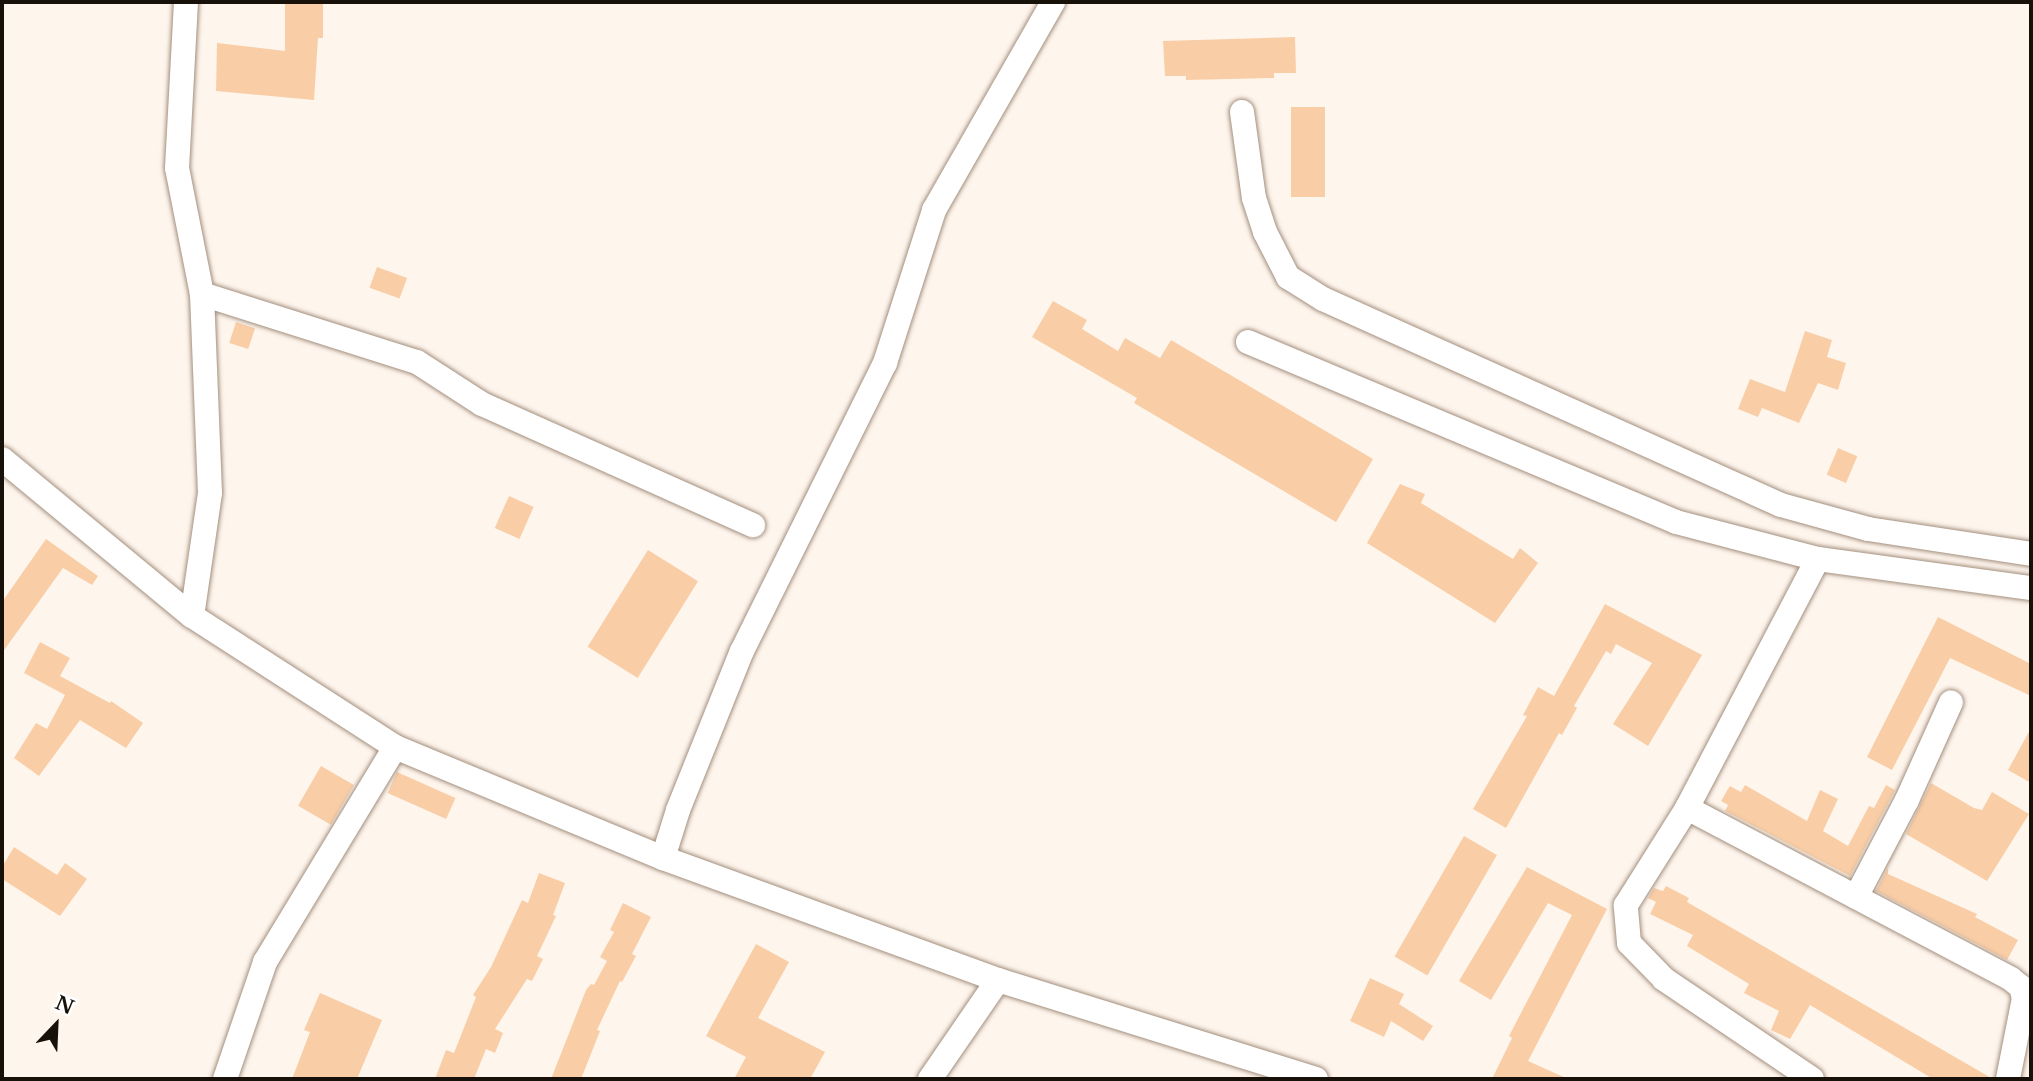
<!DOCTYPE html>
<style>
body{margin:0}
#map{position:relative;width:2033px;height:1081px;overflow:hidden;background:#fef5ed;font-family:"Libre Baskerville",serif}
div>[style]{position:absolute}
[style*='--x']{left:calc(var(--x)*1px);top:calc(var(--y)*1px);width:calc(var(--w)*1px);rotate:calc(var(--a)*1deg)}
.building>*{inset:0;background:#f9cea7;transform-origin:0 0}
.roads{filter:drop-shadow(0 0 2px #a38f7d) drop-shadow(0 0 2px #a38f7d)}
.minor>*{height:24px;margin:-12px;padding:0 12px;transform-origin:12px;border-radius:12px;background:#fff}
span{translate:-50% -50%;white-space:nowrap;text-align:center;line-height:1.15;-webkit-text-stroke:5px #fff;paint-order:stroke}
.frame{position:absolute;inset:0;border:4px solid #18110a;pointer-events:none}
.north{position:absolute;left:21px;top:990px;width:70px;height:70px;-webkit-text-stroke:5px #fff;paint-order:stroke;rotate:23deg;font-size:19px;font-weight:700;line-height:28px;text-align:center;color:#18110a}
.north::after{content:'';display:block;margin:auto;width:24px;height:32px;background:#18110a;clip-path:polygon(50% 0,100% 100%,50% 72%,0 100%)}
</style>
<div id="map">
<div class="building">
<div style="clip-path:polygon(285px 2px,323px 2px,323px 38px,318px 38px,314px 100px,216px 91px,217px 43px,285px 51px)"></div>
<div style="clip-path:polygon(1295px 37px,1296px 73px,1274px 73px,1274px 78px,1186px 80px,1186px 76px,1165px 76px,1163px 41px)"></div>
<div style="left:1291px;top:107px;width:34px;height:90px"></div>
<div style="left:377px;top:267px;width:32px;height:22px;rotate:20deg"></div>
<div style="clip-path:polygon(1053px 301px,1087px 320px,1082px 329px,1118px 351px,1125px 338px,1160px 358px,1171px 340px,1373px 459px,1336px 522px,1134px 403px,1137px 398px,1032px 337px)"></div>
<div style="left:236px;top:322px;width:20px;height:22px;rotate:18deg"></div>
<div style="clip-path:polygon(1805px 331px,1832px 340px,1827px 357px,1846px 363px,1838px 390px,1818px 383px,1799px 423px,1762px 408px,1758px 417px,1738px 409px,1750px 379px,1785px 392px)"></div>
<div style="left:1838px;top:448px;width:21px;height:29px;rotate:23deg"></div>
<div style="clip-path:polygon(1400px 484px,1425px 494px,1421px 503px,1513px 559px,1520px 548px,1538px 563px,1495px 623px,1367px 543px)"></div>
<div style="left:509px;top:496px;width:27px;height:35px;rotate:24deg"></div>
<div style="clip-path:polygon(46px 539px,98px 576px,92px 585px,63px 568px,2px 653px,2px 602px)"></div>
<div style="left:648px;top:550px;width:59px;height:114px;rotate:32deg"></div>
<div style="clip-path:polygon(1605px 604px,1702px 655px,1648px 746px,1613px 724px,1652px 663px,1616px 644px,1611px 654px,1606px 651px,1574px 706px,1577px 708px,1562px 735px,1559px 733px,1506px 828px,1473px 809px,1527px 716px,1523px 715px,1538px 687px,1554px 696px)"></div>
<div style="clip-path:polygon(1938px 617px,2031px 664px,2031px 696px,1950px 658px,1892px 770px,1867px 757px)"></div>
<div style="clip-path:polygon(40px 642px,70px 658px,60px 676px,110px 703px,111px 701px,143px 723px,126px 748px,80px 720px,39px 776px,14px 758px,36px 723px,47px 729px,65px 695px,24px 673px)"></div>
<div style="clip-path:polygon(2031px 728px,2031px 783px,2008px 770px)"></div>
<div style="left:321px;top:766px;width:38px;height:46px;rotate:30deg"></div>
<div style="left:397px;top:772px;width:64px;height:23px;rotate:24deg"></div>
<div style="clip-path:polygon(1931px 783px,1974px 808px,1982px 810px,1992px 792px,2029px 814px,1987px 881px,1906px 834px)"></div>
<div style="clip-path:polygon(1745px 785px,1807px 821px,1820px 790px,1838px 799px,1823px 831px,1848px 846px,1869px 806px,1874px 808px,1886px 785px,1895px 790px,1850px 876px,1725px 811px,1728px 805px,1721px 801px,1728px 789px,1730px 786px,1741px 792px)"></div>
<div style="left:1464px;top:836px;width:38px;height:139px;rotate:30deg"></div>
<div style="clip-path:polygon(14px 847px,57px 875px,65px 863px,87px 879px,60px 916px,2px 879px,2px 867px)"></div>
<div style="clip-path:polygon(1527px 867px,1607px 909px,1528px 1061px,1568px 1079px,1492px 1079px,1512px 1038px,1509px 1036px,1572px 915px,1548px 903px,1491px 1000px,1459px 981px)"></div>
<div style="clip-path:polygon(1888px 868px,1888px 874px,1977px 914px,1975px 917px,2018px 940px,2007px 960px,1876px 891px)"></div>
<div style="clip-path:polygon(539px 873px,565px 883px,553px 915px,556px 916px,537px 956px,543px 959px,532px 981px,527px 979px,495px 1029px,503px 1033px,495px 1053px,486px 1049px,474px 1079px,435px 1079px,446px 1050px,454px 1053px,476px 997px,473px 995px,491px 967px,522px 900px,528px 903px)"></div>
<div style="clip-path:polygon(1666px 886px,1689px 898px,1687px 902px,1993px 1079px,1933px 1079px,1810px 1005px,1790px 1039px,1771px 1030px,1779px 1011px,1744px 993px,1749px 984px,1687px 946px,1693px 935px,1650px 914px,1656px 902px,1648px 898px,1654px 888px,1663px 891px)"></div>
<div style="clip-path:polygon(623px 903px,651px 917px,632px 954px,636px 956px,622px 982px,620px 981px,597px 1030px,600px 1031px,581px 1079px,551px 1079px,586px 990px,591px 984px,594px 985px,607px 961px,600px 957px,614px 932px,610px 930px)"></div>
<div style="clip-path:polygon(756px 944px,789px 962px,758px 1018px,825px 1052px,810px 1079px,734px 1079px,746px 1057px,706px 1036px)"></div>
<div style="clip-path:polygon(1370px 978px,1404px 994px,1399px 1004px,1433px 1026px,1423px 1041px,1391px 1021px,1384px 1037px,1350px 1021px)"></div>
<div style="clip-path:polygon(320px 993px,382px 1020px,357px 1079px,292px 1079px,310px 1032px,304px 1030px)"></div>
</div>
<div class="roads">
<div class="minor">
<div style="--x:186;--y:2;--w:166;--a:93.1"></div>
<div style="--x:177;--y:168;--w:128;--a:78.8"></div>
<div style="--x:202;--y:294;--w:199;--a:87.7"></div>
<div style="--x:210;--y:493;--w:124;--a:98.3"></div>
<div style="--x:1242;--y:112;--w:87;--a:82.1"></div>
<div style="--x:1254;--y:198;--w:36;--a:72"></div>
<div style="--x:1265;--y:232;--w:51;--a:62.9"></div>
<div style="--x:1288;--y:277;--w:41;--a:32.2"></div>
<div style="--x:1323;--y:299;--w:502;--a:24.22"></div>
<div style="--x:1781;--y:505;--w:90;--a:15.4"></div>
<div style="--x:1868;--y:529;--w:165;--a:8.7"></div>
<div style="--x:202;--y:294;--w:225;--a:17.6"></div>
<div style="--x:417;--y:362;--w:77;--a:32.9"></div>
<div style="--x:482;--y:404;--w:297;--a:24.1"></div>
<div style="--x:1248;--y:342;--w:464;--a:22.8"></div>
<div style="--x:1676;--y:522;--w:147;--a:14.6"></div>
<div style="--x:1818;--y:559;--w:215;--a:7.8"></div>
<div style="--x:2;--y:459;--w:246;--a:39.6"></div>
<div style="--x:192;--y:616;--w:242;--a:32.8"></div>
<div style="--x:395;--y:747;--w:290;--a:22.5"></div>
<div style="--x:663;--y:858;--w:357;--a:20"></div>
<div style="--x:998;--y:980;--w:333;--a:17.3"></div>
<div style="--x:1687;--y:808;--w:366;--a:27.8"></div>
<div style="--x:2011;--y:979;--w:13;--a:39"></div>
<div style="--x:2021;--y:987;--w:11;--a:75"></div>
<div style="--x:2024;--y:998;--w:83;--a:101.2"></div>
<div style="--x:663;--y:858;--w:50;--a:-72.6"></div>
<div style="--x:678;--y:810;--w:171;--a:-68.1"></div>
<div style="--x:742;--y:651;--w:322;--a:-63.6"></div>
<div style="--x:885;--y:363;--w:161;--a:-72.2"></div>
<div style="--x:934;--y:210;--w:240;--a:-60.2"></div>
<div style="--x:1856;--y:897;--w:110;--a:-62.3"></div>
<div style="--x:1907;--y:800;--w:107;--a:-65.8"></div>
<div style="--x:225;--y:1079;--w:124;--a:-71.1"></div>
<div style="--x:265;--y:962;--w:251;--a:-58.8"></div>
<div style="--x:930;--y:1079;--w:120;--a:-55.5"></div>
<div style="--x:1812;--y:1079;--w:179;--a:-146"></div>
<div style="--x:1664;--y:979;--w:50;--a:-134.2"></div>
<div style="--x:1629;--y:943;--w:38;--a:-95"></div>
<div style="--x:1626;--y:905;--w:115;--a:-57.8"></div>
<div style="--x:1687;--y:808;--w:281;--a:-62.3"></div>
</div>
</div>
<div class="frame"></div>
<div class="north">N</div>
</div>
